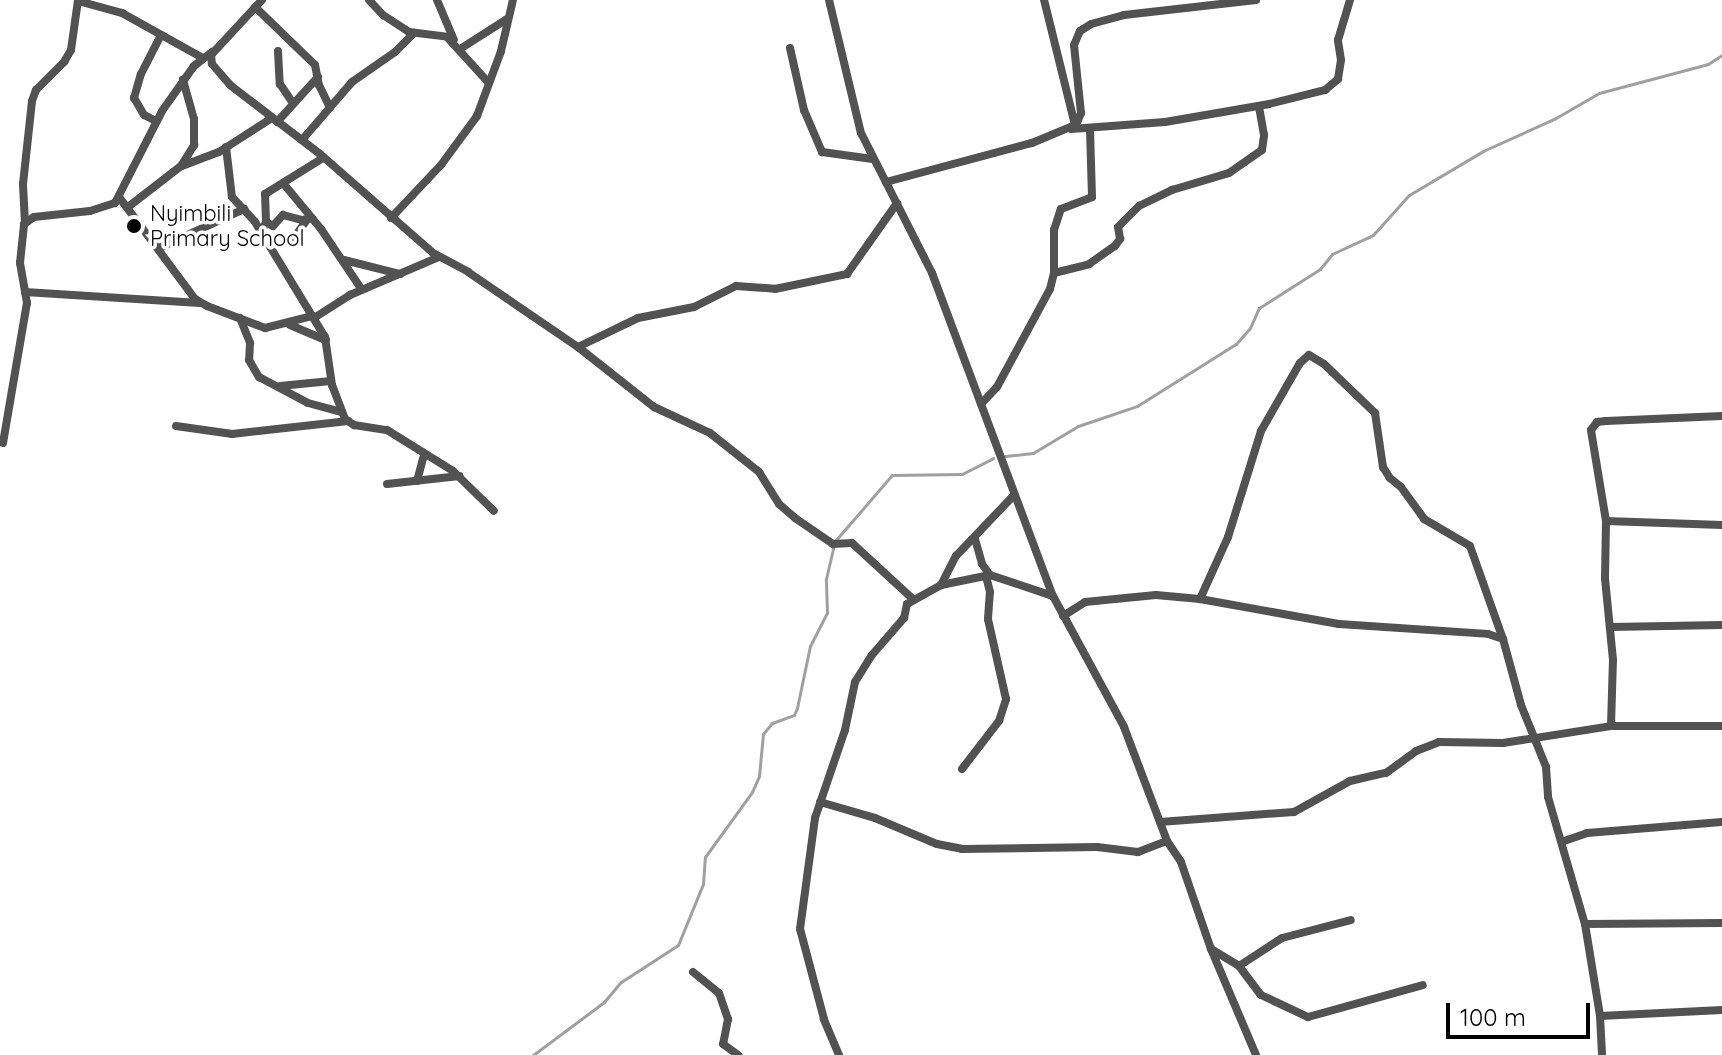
<!DOCTYPE html>
<style>
body{margin:0}
#map{position:relative;width:1722px;height:1055px;overflow:hidden;background:#fff;font-family:Quicksand,sans-serif}
div>[style]{position:absolute}
[style*='--x']{left:calc(var(--x)*1px);top:calc(var(--y)*1px);width:calc(var(--w)*1px);rotate:calc(var(--a)*1deg)}
.stream>*{height:3px;margin:-1.5px;padding:0 1.5px;transform-origin:1.5px;border-radius:1.5px;background:#a0a0a0}
.minor>*{height:8px;margin:-4px;padding:0 4px;transform-origin:4px;border-radius:4px;background:#525252}
.dots>*{width:22px;height:22px;translate:-50% -50%;box-sizing:border-box;border:4px solid #fff;border-radius:50%}
span{translate:-50% -50%;white-space:nowrap;text-align:center;line-height:1.15;-webkit-text-stroke:7px #fff;paint-order:stroke}
.poi-label{font-size:22px;color:#000}
.left{translate:0 -50%;text-align:left}
.scale{position:absolute;left:1446px;top:1003px;width:144px;height:36px;box-sizing:border-box;border:4px solid #000;border-top:0;padding-left:10px;font-size:24px;line-height:28px;white-space:nowrap;color:#000;-webkit-text-stroke:6px #fff;paint-order:stroke}
</style>
<div id="map">
<div class="stream">
<div style="--x:1005;--y:456;--w:28;--a:-6"></div>
<div style="--x:1033;--y:453;--w:52;--a:-31"></div>
<div style="--x:1078;--y:426;--w:62;--a:-18.7"></div>
<div style="--x:1137;--y:406;--w:117;--a:-32.1"></div>
<div style="--x:1236;--y:344;--w:21;--a:-49"></div>
<div style="--x:1250;--y:328;--w:22;--a:-66"></div>
<div style="--x:1259;--y:308;--w:72;--a:-32.6"></div>
<div style="--x:1320;--y:269;--w:19;--a:-51"></div>
<div style="--x:1332;--y:254;--w:45;--a:-24.9"></div>
<div style="--x:1373;--y:235;--w:54;--a:-48"></div>
<div style="--x:1409;--y:195;--w:86;--a:-30.7"></div>
<div style="--x:1483;--y:151;--w:78;--a:-24.3"></div>
<div style="--x:1554;--y:119;--w:52;--a:-30"></div>
<div style="--x:1599;--y:93;--w:113;--a:-14.9"></div>
<div style="--x:1708;--y:64;--w:17;--a:-33"></div>
<div style="--x:533;--y:1055;--w:89;--a:-36.7"></div>
<div style="--x:604;--y:1002;--w:26;--a:-50"></div>
<div style="--x:621;--y:982;--w:68;--a:-33"></div>
<div style="--x:678;--y:945;--w:66;--a:-67.7"></div>
<div style="--x:703;--y:884;--w:27;--a:-86"></div>
<div style="--x:705;--y:857;--w:80;--a:-54.1"></div>
<div style="--x:752;--y:792;--w:17;--a:-66"></div>
<div style="--x:759;--y:776;--w:42;--a:-84.6"></div>
<div style="--x:763;--y:734;--w:14;--a:-51"></div>
<div style="--x:772;--y:723;--w:23;--a:-20"></div>
<div style="--x:794;--y:715;--w:8;--a:-67"></div>
<div style="--x:797;--y:708;--w:63;--a:-78.2"></div>
<div style="--x:810;--y:646;--w:38;--a:-63"></div>
<div style="--x:827;--y:612;--w:33;--a:-92"></div>
<div style="--x:826;--y:579;--w:39;--a:-77"></div>
<div style="--x:835;--y:541;--w:87;--a:-49.2"></div>
<div style="--x:892;--y:475;--w:70;--a:-0.8"></div>
<div style="--x:962;--y:474;--w:35;--a:-27"></div>
</div>
<div class="minor">
<div style="--x:262;--y:0;--w:75;--a:132.8"></div>
<div style="--x:211;--y:55;--w:9;--a:84"></div>
<div style="--x:212;--y:64;--w:28;--a:49"></div>
<div style="--x:230;--y:85;--w:113;--a:37.5"></div>
<div style="--x:320;--y:154;--w:150;--a:41.2"></div>
<div style="--x:433;--y:253;--w:40;--a:28"></div>
<div style="--x:468;--y:272;--w:133;--a:34.3"></div>
<div style="--x:578;--y:347;--w:97;--a:38.3"></div>
<div style="--x:654;--y:407;--w:62;--a:24.9"></div>
<div style="--x:710;--y:433;--w:63;--a:38.5"></div>
<div style="--x:759;--y:472;--w:38;--a:58"></div>
<div style="--x:779;--y:504;--w:21;--a:41"></div>
<div style="--x:795;--y:518;--w:46;--a:34.4"></div>
<div style="--x:833;--y:544;--w:19;--a:-3"></div>
<div style="--x:852;--y:543;--w:84;--a:42.6"></div>
<div style="--x:369;--y:0;--w:21;--a:47"></div>
<div style="--x:383;--y:15;--w:31;--a:33"></div>
<div style="--x:409;--y:32;--w:38;--a:7"></div>
<div style="--x:447;--y:37;--w:61;--a:47.7"></div>
<div style="--x:437;--y:0;--w:43;--a:67"></div>
<div style="--x:829;--y:0;--w:137;--a:76.5"></div>
<div style="--x:861;--y:133;--w:157;--a:63.1"></div>
<div style="--x:932;--y:273;--w:345;--a:69.5"></div>
<div style="--x:1053;--y:596;--w:149;--a:61.5"></div>
<div style="--x:1124;--y:727;--w:122;--a:69.3"></div>
<div style="--x:1167;--y:841;--w:25;--a:56"></div>
<div style="--x:1181;--y:862;--w:92;--a:71"></div>
<div style="--x:1211;--y:949;--w:115;--a:67"></div>
<div style="--x:78;--y:1;--w:46;--a:15.3"></div>
<div style="--x:122;--y:13;--w:93;--a:29.1"></div>
<div style="--x:255;--y:7;--w:83;--a:44"></div>
<div style="--x:315;--y:65;--w:20;--a:79"></div>
<div style="--x:319;--y:85;--w:25;--a:64"></div>
<div style="--x:790;--y:48;--w:64;--a:77.3"></div>
<div style="--x:804;--y:110;--w:46;--a:66.8"></div>
<div style="--x:822;--y:152;--w:51;--a:7.8"></div>
<div style="--x:460;--y:49;--w:56;--a:-32.6"></div>
<div style="--x:278;--y:51;--w:33;--a:87"></div>
<div style="--x:280;--y:84;--w:23;--a:56"></div>
<div style="--x:156;--y:121;--w:13;--a:-153"></div>
<div style="--x:144;--y:115;--w:20;--a:-120"></div>
<div style="--x:134;--y:98;--w:25;--a:-74"></div>
<div style="--x:141;--y:74;--w:44;--a:-62.9"></div>
<div style="--x:277;--y:122;--w:61;--a:-47.7"></div>
<div style="--x:1076;--y:125;--w:13;--a:-67"></div>
<div style="--x:1081;--y:113;--w:68;--a:-95.9"></div>
<div style="--x:1074;--y:45;--w:15;--a:-67"></div>
<div style="--x:1080;--y:31;--w:13;--a:-32"></div>
<div style="--x:1091;--y:24;--w:34;--a:-15"></div>
<div style="--x:1124;--y:15;--w:133;--a:-6.5"></div>
<div style="--x:1071;--y:129;--w:94;--a:-4.3"></div>
<div style="--x:1165;--y:122;--w:106;--a:-9.8"></div>
<div style="--x:1269;--y:104;--w:58;--a:-14"></div>
<div style="--x:1325;--y:90;--w:17;--a:-40"></div>
<div style="--x:1338;--y:79;--w:19;--a:-81"></div>
<div style="--x:1341;--y:60;--w:20;--a:-99"></div>
<div style="--x:1338;--y:40;--w:42;--a:-73.3"></div>
<div style="--x:302;--y:140;--w:77;--a:-49.2"></div>
<div style="--x:352;--y:82;--w:52;--a:-34.9"></div>
<div style="--x:395;--y:52;--w:27;--a:-45"></div>
<div style="--x:226;--y:147;--w:50;--a:83.2"></div>
<div style="--x:232;--y:197;--w:34;--a:47"></div>
<div style="--x:255;--y:222;--w:135;--a:58.7"></div>
<div style="--x:325;--y:337;--w:49;--a:81.7"></div>
<div style="--x:332;--y:385;--w:36;--a:69"></div>
<div style="--x:345;--y:419;--w:11;--a:34"></div>
<div style="--x:354;--y:425;--w:33;--a:9"></div>
<div style="--x:387;--y:430;--w:78;--a:31.8"></div>
<div style="--x:453;--y:471;--w:57;--a:44.3"></div>
<div style="--x:182;--y:166;--w:40;--a:-21"></div>
<div style="--x:219;--y:152;--w:63;--a:-32.7"></div>
<div style="--x:886;--y:182;--w:151;--a:-15"></div>
<div style="--x:1032;--y:143;--w:47;--a:-22.7"></div>
<div style="--x:1075;--y:125;--w:129;--a:-103.9"></div>
<div style="--x:283;--y:183;--w:60;--a:50.4"></div>
<div style="--x:321;--y:229;--w:73;--a:56.1"></div>
<div style="--x:119;--y:197;--w:127;--a:53.3"></div>
<div style="--x:195;--y:299;--w:14;--a:30"></div>
<div style="--x:207;--y:306;--w:62;--a:20.8"></div>
<div style="--x:265;--y:328;--w:49;--a:-14.3"></div>
<div style="--x:128;--y:207;--w:67;--a:-37.7"></div>
<div style="--x:181;--y:166;--w:25;--a:-58"></div>
<div style="--x:194;--y:145;--w:26;--a:-90"></div>
<div style="--x:194;--y:119;--w:41;--a:-105.8"></div>
<div style="--x:391;--y:218;--w:73;--a:-46.7"></div>
<div style="--x:441;--y:165;--w:61;--a:-53.7"></div>
<div style="--x:477;--y:116;--w:69;--a:-69.7"></div>
<div style="--x:501;--y:51;--w:52;--a:-76.8"></div>
<div style="--x:266;--y:222;--w:8;--a:30"></div>
<div style="--x:273;--y:226;--w:15;--a:-48"></div>
<div style="--x:283;--y:215;--w:20;--a:15"></div>
<div style="--x:302;--y:220;--w:10;--a:-11"></div>
<div style="--x:25;--y:223;--w:39;--a:-93"></div>
<div style="--x:23;--y:184;--w:83;--a:-83.8"></div>
<div style="--x:32;--y:101;--w:12;--a:-70"></div>
<div style="--x:36;--y:90;--w:40;--a:-45"></div>
<div style="--x:64;--y:62;--w:14;--a:-60"></div>
<div style="--x:71;--y:50;--w:50;--a:-82"></div>
<div style="--x:261;--y:232;--w:11;--a:-63"></div>
<div style="--x:266;--y:222;--w:28;--a:-92"></div>
<div style="--x:265;--y:194;--w:68;--a:-31.8"></div>
<div style="--x:293;--y:239;--w:24;--a:-54"></div>
<div style="--x:159;--y:248;--w:94;--a:-24.6"></div>
<div style="--x:344;--y:260;--w:58;--a:14"></div>
<div style="--x:1054;--y:273;--w:36;--a:-14"></div>
<div style="--x:1089;--y:264;--w:32;--a:-35"></div>
<div style="--x:1115;--y:246;--w:9;--a:-54"></div>
<div style="--x:1120;--y:239;--w:12;--a:-99"></div>
<div style="--x:1118;--y:227;--w:30;--a:-45"></div>
<div style="--x:1139;--y:206;--w:37;--a:-26"></div>
<div style="--x:1172;--y:190;--w:59;--a:-16.6"></div>
<div style="--x:1229;--y:173;--w:40;--a:-34.9"></div>
<div style="--x:1262;--y:150;--w:15;--a:-82"></div>
<div style="--x:1264;--y:135;--w:29;--a:-100"></div>
<div style="--x:25;--y:292;--w:175;--a:3.6"></div>
<div style="--x:240;--y:318;--w:27;--a:68"></div>
<div style="--x:250;--y:343;--w:17;--a:93"></div>
<div style="--x:249;--y:360;--w:20;--a:60"></div>
<div style="--x:259;--y:377;--w:55;--a:28"></div>
<div style="--x:308;--y:403;--w:35;--a:15"></div>
<div style="--x:314;--y:318;--w:43;--a:-32.6"></div>
<div style="--x:350;--y:295;--w:97;--a:-23.1"></div>
<div style="--x:290;--y:325;--w:39;--a:23"></div>
<div style="--x:578;--y:347;--w:67;--a:-25.8"></div>
<div style="--x:638;--y:318;--w:57;--a:-11.1"></div>
<div style="--x:694;--y:307;--w:47;--a:-26.6"></div>
<div style="--x:736;--y:286;--w:39;--a:4"></div>
<div style="--x:775;--y:289;--w:74;--a:-11.8"></div>
<div style="--x:847;--y:274;--w:87;--a:-54.8"></div>
<div style="--x:280;--y:386;--w:51;--a:-5.6"></div>
<div style="--x:981;--y:404;--w:23;--a:-47"></div>
<div style="--x:997;--y:387;--w:111;--a:-61.6"></div>
<div style="--x:1050;--y:289;--w:16;--a:-76"></div>
<div style="--x:1054;--y:273;--w:43;--a:-90"></div>
<div style="--x:1054;--y:230;--w:22;--a:-72"></div>
<div style="--x:1061;--y:209;--w:33;--a:-21"></div>
<div style="--x:1092;--y:197;--w:69;--a:-91.7"></div>
<div style="--x:176;--y:426;--w:57;--a:8.1"></div>
<div style="--x:232;--y:434;--w:117;--a:-6.4"></div>
<div style="--x:3;--y:443;--w:142;--a:-80.3"></div>
<div style="--x:27;--y:303;--w:41;--a:-99.9"></div>
<div style="--x:20;--y:263;--w:39;--a:-84"></div>
<div style="--x:24;--y:224;--w:12;--a:-35"></div>
<div style="--x:34;--y:217;--w:56;--a:-6.1"></div>
<div style="--x:90;--y:211;--w:26;--a:-18"></div>
<div style="--x:115;--y:203;--w:103;--a:-62.9"></div>
<div style="--x:162;--y:111;--w:55;--a:-54.6"></div>
<div style="--x:194;--y:66;--w:23;--a:-38"></div>
<div style="--x:417;--y:481;--w:28;--a:-75"></div>
<div style="--x:387;--y:484;--w:73;--a:-6.3"></div>
<div style="--x:1606;--y:521;--w:116;--a:2"></div>
<div style="--x:975;--y:539;--w:26;--a:74"></div>
<div style="--x:982;--y:564;--w:14;--a:54"></div>
<div style="--x:990;--y:575;--w:66;--a:18.4"></div>
<div style="--x:941;--y:585;--w:33;--a:-63"></div>
<div style="--x:956;--y:556;--w:84;--a:-46.4"></div>
<div style="--x:1200;--y:599;--w:68;--a:-65.7"></div>
<div style="--x:1228;--y:537;--w:111;--a:-72.7"></div>
<div style="--x:1261;--y:431;--w:78;--a:-60.2"></div>
<div style="--x:1300;--y:363;--w:12;--a:-42"></div>
<div style="--x:1309;--y:355;--w:17;--a:31"></div>
<div style="--x:1324;--y:364;--w:71;--a:43.9"></div>
<div style="--x:1375;--y:413;--w:55;--a:81.6"></div>
<div style="--x:1383;--y:467;--w:13;--a:58"></div>
<div style="--x:1390;--y:478;--w:14;--a:39"></div>
<div style="--x:1401;--y:487;--w:39;--a:54"></div>
<div style="--x:1424;--y:519;--w:53;--a:30.4"></div>
<div style="--x:1470;--y:546;--w:99;--a:70.5"></div>
<div style="--x:1063;--y:616;--w:26;--a:-32"></div>
<div style="--x:1085;--y:602;--w:71;--a:-5.6"></div>
<div style="--x:1156;--y:595;--w:44;--a:5.2"></div>
<div style="--x:1200;--y:599;--w:141;--a:10.2"></div>
<div style="--x:1339;--y:624;--w:149;--a:3.8"></div>
<div style="--x:1488;--y:634;--w:16;--a:18"></div>
<div style="--x:1503;--y:639;--w:68;--a:74.7"></div>
<div style="--x:1521;--y:705;--w:67;--a:68"></div>
<div style="--x:1546;--y:767;--w:30;--a:86"></div>
<div style="--x:1548;--y:797;--w:132;--a:73.8"></div>
<div style="--x:1585;--y:924;--w:93;--a:80.7"></div>
<div style="--x:1600;--y:1016;--w:39;--a:87"></div>
<div style="--x:1611;--y:627;--w:111;--a:-1"></div>
<div style="--x:1611;--y:726;--w:66;--a:-88.3"></div>
<div style="--x:1613;--y:660;--w:82;--a:-95.6"></div>
<div style="--x:1605;--y:578;--w:57;--a:-89"></div>
<div style="--x:1606;--y:521;--w:92;--a:-99.4"></div>
<div style="--x:1591;--y:430;--w:10;--a:-53"></div>
<div style="--x:1597;--y:422;--w:9;--a:-6"></div>
<div style="--x:1606;--y:421;--w:116;--a:-2.5"></div>
<div style="--x:962;--y:769;--w:61;--a:-52.4"></div>
<div style="--x:999;--y:721;--w:23;--a:-72"></div>
<div style="--x:1006;--y:699;--w:82;--a:-102.7"></div>
<div style="--x:988;--y:619;--w:27;--a:-86"></div>
<div style="--x:990;--y:592;--w:16;--a:-104"></div>
<div style="--x:820;--y:802;--w:57;--a:16.2"></div>
<div style="--x:875;--y:818;--w:67;--a:22.8"></div>
<div style="--x:937;--y:844;--w:25;--a:11"></div>
<div style="--x:962;--y:849;--w:135;--a:-0.8"></div>
<div style="--x:1097;--y:847;--w:41;--a:7"></div>
<div style="--x:1138;--y:852;--w:31;--a:-21"></div>
<div style="--x:1160;--y:822;--w:134;--a:-4.3"></div>
<div style="--x:1294;--y:812;--w:64;--a:-29"></div>
<div style="--x:1350;--y:781;--w:37;--a:-13"></div>
<div style="--x:1386;--y:773;--w:37;--a:-36"></div>
<div style="--x:1416;--y:751;--w:25;--a:-21"></div>
<div style="--x:1439;--y:742;--w:64;--a:0.9"></div>
<div style="--x:1503;--y:743;--w:109;--a:-8.9"></div>
<div style="--x:1611;--y:726;--w:111;--a:0"></div>
<div style="--x:1564;--y:841;--w:24;--a:-19"></div>
<div style="--x:1587;--y:833;--w:135;--a:-4.7"></div>
<div style="--x:1585;--y:924;--w:137;--a:-0.4"></div>
<div style="--x:1211;--y:949;--w:33;--a:31"></div>
<div style="--x:1239;--y:966;--w:51;--a:-33.1"></div>
<div style="--x:1282;--y:938;--w:71;--a:-14.6"></div>
<div style="--x:1239;--y:966;--w:36;--a:53"></div>
<div style="--x:1261;--y:995;--w:52;--a:25.1"></div>
<div style="--x:1308;--y:1017;--w:119;--a:-15.5"></div>
<div style="--x:693;--y:972;--w:33;--a:39"></div>
<div style="--x:719;--y:993;--w:28;--a:71"></div>
<div style="--x:728;--y:1019;--w:25;--a:101"></div>
<div style="--x:723;--y:1044;--w:19;--a:36"></div>
<div style="--x:1600;--y:1016;--w:122;--a:-2.8"></div>
<div style="--x:839;--y:1055;--w:39;--a:-113"></div>
<div style="--x:824;--y:1019;--w:93;--a:-104.9"></div>
<div style="--x:800;--y:929;--w:112;--a:-82.3"></div>
<div style="--x:815;--y:818;--w:93;--a:-71.2"></div>
<div style="--x:845;--y:730;--w:49;--a:-78.2"></div>
<div style="--x:855;--y:682;--w:32;--a:-58"></div>
<div style="--x:872;--y:655;--w:49;--a:-49.1"></div>
<div style="--x:904;--y:618;--w:14;--a:-78"></div>
<div style="--x:907;--y:604;--w:39;--a:-29"></div>
<div style="--x:941;--y:585;--w:50;--a:-11.5"></div>
</div>
<div class="dots">
<div style="left:134px;top:226px;background:#000"></div>
</div>
<div class="poi-label">
<span class="left" style="left:150px;top:226px">Nyimbili<br>Primary School</span>
</div>
<div class="scale">100 m</div>
</div>
